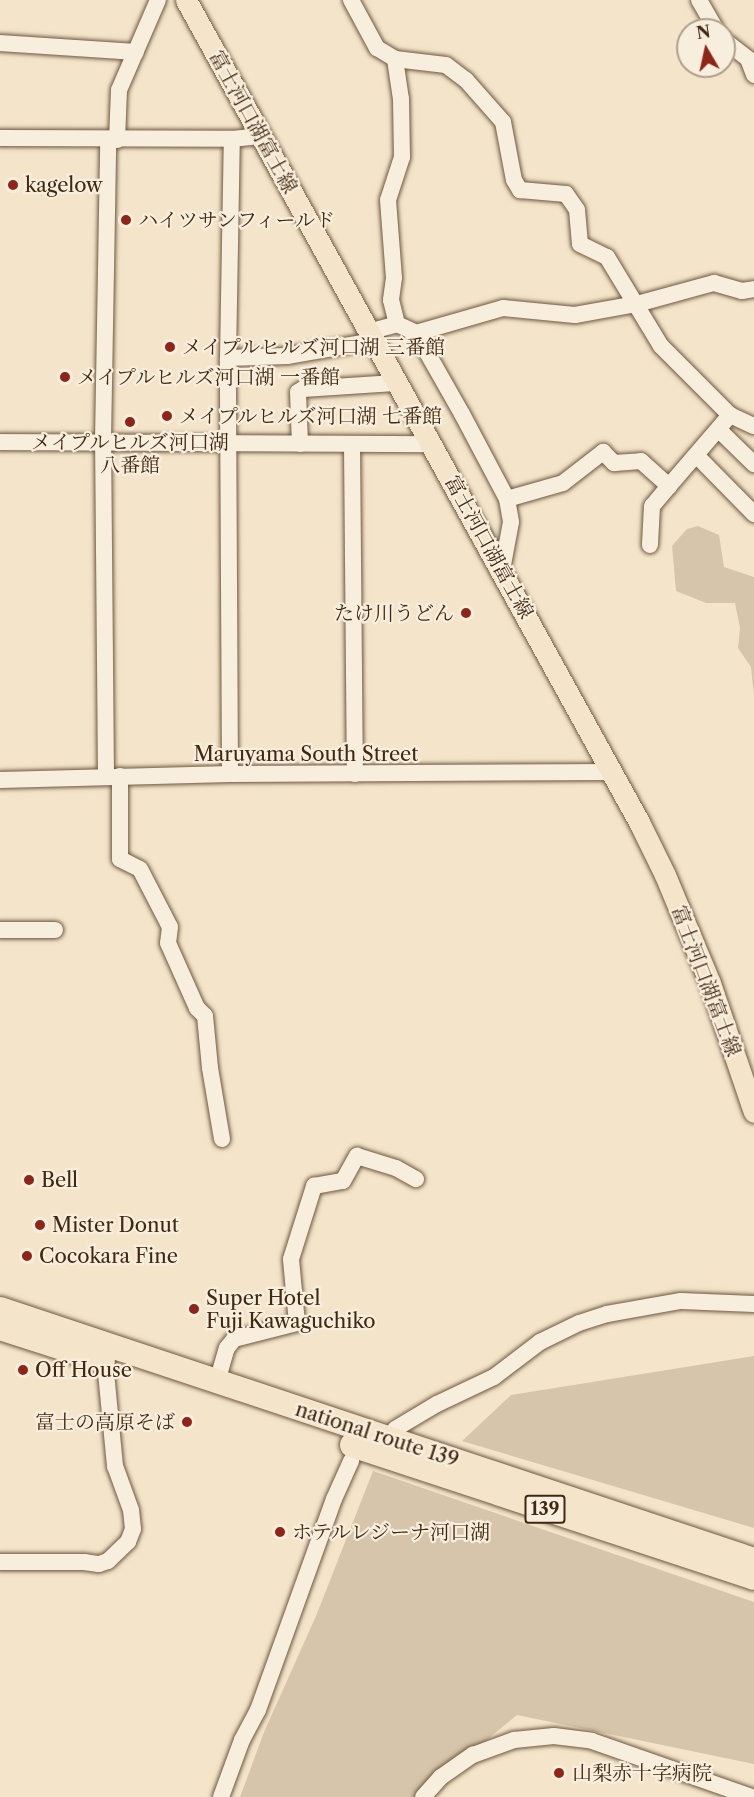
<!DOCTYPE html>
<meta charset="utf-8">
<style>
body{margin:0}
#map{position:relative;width:754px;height:1797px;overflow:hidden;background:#f4e5ca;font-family:"Libre Caslon Text","Noto Serif JP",serif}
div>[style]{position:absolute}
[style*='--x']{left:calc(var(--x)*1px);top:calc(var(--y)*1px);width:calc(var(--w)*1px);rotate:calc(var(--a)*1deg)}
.green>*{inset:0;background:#d6c5aa}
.roads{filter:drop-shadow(0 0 2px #6e573e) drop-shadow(0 0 2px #6e573e)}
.minor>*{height:16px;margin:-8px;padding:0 8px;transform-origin:8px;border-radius:8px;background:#f8eedd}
.major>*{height:21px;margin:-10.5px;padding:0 10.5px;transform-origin:10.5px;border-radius:10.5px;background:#f4e5ca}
.highway>*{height:24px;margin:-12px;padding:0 12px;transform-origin:12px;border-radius:12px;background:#f4e5ca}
.dots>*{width:16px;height:16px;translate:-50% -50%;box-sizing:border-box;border:3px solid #f8eedd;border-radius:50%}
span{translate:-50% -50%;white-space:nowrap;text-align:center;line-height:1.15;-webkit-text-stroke:4.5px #f8eedd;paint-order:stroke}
.shield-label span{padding:2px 4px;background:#f8eedd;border:2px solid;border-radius:4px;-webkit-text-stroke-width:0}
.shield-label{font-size:18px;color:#412810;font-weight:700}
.street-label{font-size:20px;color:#412810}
.poi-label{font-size:20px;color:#412810}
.left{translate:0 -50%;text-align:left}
.right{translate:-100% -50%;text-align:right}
.north{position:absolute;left:676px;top:18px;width:60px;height:60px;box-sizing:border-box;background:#f8eedd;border:2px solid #af9f8b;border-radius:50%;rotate:351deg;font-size:16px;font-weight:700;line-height:24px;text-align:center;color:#412810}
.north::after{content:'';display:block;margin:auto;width:21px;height:27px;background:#8f2418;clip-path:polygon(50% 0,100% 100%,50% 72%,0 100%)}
</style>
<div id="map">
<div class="green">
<div style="clip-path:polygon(698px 526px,719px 535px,724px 567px,754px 577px,754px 696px,751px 667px,738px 648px,740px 628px,735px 603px,706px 603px,676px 591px,672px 546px,687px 529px)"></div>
<div style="clip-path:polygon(754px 1356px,754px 1528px,462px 1441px,511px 1395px)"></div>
<div style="clip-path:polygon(373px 1471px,754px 1602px,754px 1764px,517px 1715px,417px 1797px,240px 1797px,264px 1732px,316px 1616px)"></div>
</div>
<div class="roads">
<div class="minor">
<div style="--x:351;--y:0;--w:55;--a:61.6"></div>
<div style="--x:377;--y:48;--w:21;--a:31"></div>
<div style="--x:395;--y:59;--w:40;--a:81.5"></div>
<div style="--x:401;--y:99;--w:58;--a:89"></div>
<div style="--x:402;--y:157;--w:45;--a:108"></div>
<div style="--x:388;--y:200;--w:78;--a:85.6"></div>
<div style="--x:394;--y:278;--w:22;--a:98"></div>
<div style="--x:391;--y:300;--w:25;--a:76"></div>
<div style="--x:699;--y:0;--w:34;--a:60"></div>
<div style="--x:724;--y:40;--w:31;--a:38"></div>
<div style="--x:748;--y:59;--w:17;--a:69"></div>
<div style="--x:0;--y:43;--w:136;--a:3.8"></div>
<div style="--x:395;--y:59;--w:51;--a:6.7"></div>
<div style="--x:446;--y:65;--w:25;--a:37"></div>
<div style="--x:466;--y:80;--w:56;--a:48.6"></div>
<div style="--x:503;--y:122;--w:59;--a:79.3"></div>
<div style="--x:514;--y:180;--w:12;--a:59"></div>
<div style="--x:520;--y:190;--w:46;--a:5"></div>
<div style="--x:566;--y:194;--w:19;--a:55"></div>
<div style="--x:577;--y:210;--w:34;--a:85"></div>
<div style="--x:580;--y:244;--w:30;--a:26"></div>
<div style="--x:607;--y:257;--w:104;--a:58.8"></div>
<div style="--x:661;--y:346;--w:98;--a:45"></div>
<div style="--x:730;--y:415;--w:26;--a:25"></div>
<div style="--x:0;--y:138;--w:232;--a:0.2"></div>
<div style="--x:232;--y:139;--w:30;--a:-6"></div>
<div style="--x:117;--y:140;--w:50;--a:-87.7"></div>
<div style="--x:119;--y:90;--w:98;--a:-66.6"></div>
<div style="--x:368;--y:332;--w:30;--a:-15"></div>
<div style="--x:397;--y:324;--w:21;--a:25"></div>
<div style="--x:416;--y:333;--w:93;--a:60.4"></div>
<div style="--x:462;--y:414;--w:96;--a:62.1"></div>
<div style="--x:507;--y:499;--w:23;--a:80"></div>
<div style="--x:511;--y:522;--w:49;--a:100.6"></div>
<div style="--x:416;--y:333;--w:91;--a:-16"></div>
<div style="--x:503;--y:308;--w:72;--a:5.6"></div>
<div style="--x:575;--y:315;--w:63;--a:-10.1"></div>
<div style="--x:637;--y:304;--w:80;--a:-15.3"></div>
<div style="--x:714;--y:283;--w:29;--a:16"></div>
<div style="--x:742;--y:291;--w:12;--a:-9"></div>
<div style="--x:228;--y:358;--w:59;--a:-1.9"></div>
<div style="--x:287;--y:356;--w:87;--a:-9.9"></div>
<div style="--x:719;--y:430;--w:49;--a:44.2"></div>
<div style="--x:0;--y:442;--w:430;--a:0.3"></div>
<div style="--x:300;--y:444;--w:52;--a:-92.2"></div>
<div style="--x:298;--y:392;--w:6;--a:-31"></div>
<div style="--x:303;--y:389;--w:92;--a:-3.7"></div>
<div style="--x:352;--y:444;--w:330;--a:89.5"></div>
<div style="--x:696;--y:455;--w:83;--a:45.5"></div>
<div style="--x:669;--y:486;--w:94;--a:-49.3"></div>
<div style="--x:507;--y:499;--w:58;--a:-15.9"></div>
<div style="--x:563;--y:483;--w:51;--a:-37.8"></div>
<div style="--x:603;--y:452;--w:16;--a:45"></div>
<div style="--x:614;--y:463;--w:27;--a:-4"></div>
<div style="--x:641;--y:461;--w:38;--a:42"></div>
<div style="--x:669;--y:486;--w:26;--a:130"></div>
<div style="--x:652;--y:506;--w:39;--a:93"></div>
<div style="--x:230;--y:774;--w:416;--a:-90.3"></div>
<div style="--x:228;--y:358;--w:219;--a:-89"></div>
<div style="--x:120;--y:776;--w:83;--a:90"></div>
<div style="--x:120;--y:859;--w:22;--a:27"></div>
<div style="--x:140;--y:869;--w:65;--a:62.7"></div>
<div style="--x:170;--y:927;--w:16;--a:97"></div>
<div style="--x:168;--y:943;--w:71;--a:66"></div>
<div style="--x:197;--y:1008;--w:11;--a:45"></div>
<div style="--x:205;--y:1016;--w:52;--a:84.5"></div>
<div style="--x:210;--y:1068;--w:72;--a:80.4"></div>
<div style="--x:106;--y:777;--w:336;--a:-90.5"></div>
<div style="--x:103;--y:441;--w:301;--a:-89"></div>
<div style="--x:0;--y:780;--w:230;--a:-1.5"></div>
<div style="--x:230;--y:774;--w:382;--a:-0.3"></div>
<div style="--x:0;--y:930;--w:55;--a:0"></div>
<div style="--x:217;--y:1382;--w:35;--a:-74"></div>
<div style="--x:227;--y:1348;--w:11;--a:-52"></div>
<div style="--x:234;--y:1339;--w:65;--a:-14.3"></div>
<div style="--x:297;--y:1323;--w:64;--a:-95.4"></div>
<div style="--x:291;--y:1259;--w:77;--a:-72.5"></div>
<div style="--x:314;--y:1186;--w:29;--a:-10"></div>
<div style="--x:343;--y:1181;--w:29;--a:-61"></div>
<div style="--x:357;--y:1156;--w:41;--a:17.1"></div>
<div style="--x:396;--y:1168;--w:23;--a:29"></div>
<div style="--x:395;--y:1429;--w:49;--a:-30.8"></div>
<div style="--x:437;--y:1404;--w:63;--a:-25.3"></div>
<div style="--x:494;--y:1377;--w:58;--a:-37.3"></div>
<div style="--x:540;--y:1342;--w:43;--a:-26"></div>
<div style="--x:579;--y:1323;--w:29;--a:-18"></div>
<div style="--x:607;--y:1314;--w:75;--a:-10"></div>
<div style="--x:681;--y:1301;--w:73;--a:2.4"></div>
<div style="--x:0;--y:1562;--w:84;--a:0"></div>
<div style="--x:84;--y:1562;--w:15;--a:8"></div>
<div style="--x:99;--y:1564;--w:9;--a:-18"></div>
<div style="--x:108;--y:1561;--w:28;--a:-44"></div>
<div style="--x:128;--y:1542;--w:14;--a:-69"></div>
<div style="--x:133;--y:1529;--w:19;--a:-96"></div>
<div style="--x:131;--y:1510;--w:47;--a:-110"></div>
<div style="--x:115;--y:1466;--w:104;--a:-95.5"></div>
<div style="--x:221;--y:1797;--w:61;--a:-69.8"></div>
<div style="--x:242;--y:1740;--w:34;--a:-62"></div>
<div style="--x:258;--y:1710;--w:224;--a:-70.2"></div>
<div style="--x:334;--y:1499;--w:42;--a:-65.9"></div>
<div style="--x:423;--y:1797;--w:27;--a:-48"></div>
<div style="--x:441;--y:1777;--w:39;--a:-35"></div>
<div style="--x:473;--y:1755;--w:44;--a:-20.1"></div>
<div style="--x:514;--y:1740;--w:40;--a:-5.7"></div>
<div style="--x:554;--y:1736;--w:38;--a:7"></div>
<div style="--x:592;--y:1741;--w:170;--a:19.3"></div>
</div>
<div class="major">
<div style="--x:186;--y:0;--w:939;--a:61.14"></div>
<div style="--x:639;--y:822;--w:59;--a:63.9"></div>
<div style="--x:665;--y:875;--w:117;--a:67.4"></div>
<div style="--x:710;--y:983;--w:136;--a:71.2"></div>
</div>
<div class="highway">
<div style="--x:0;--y:1309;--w:795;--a:18.41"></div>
<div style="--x:0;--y:1328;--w:108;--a:17.8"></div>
<div style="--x:352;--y:1445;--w:423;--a:18.3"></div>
</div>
</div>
<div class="dots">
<div style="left:13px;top:185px;background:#8f2418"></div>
<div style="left:126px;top:220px;background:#8f2418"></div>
<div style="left:170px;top:347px;background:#8f2418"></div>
<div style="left:65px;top:377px;background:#8f2418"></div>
<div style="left:167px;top:416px;background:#8f2418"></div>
<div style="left:130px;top:422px;background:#8f2418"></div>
<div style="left:466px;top:613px;background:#8f2418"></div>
<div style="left:29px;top:1180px;background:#8f2418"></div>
<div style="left:40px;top:1225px;background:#8f2418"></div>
<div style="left:27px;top:1256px;background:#8f2418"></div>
<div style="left:194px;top:1309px;background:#8f2418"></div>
<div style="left:23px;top:1370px;background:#8f2418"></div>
<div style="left:187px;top:1422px;background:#8f2418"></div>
<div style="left:280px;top:1532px;background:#8f2418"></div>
<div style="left:559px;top:1773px;background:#8f2418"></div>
</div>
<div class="shield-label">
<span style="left:545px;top:1509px">139</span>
</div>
<div class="street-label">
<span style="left:253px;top:122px;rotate:61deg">富士河口湖富士線</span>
<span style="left:489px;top:547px;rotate:61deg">富士河口湖富士線</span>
<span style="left:306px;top:754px">Maruyama South Street</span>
<span style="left:706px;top:981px;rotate:69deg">富士河口湖富士線</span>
<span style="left:377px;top:1435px;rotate:18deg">national route 139</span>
</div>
<div class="poi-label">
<span class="left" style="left:25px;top:185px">kagelow</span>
<span class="left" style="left:138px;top:220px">ハイツサンフィールド</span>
<span class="left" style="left:182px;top:347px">メイプルヒルズ河口湖 三番館</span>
<span class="left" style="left:77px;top:377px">メイプルヒルズ河口湖 一番館</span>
<span class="left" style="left:179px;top:416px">メイプルヒルズ河口湖 七番館</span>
<span style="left:130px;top:454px">メイプルヒルズ河口湖<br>八番館</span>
<span class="right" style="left:454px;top:613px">たけ川うどん</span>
<span class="left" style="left:41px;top:1180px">Bell</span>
<span class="left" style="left:52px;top:1225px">Mister Donut</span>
<span class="left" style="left:39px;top:1256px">Cocokara Fine</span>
<span class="left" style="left:206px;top:1310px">Super Hotel<br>Fuji Kawaguchiko</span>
<span class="left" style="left:35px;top:1370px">Off House</span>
<span class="right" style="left:175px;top:1422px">富士の高原そば</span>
<span class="left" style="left:292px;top:1532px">ホテルレジーナ河口湖</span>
<span class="left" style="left:572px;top:1773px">山梨赤十字病院</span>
</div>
<div class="north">N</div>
</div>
